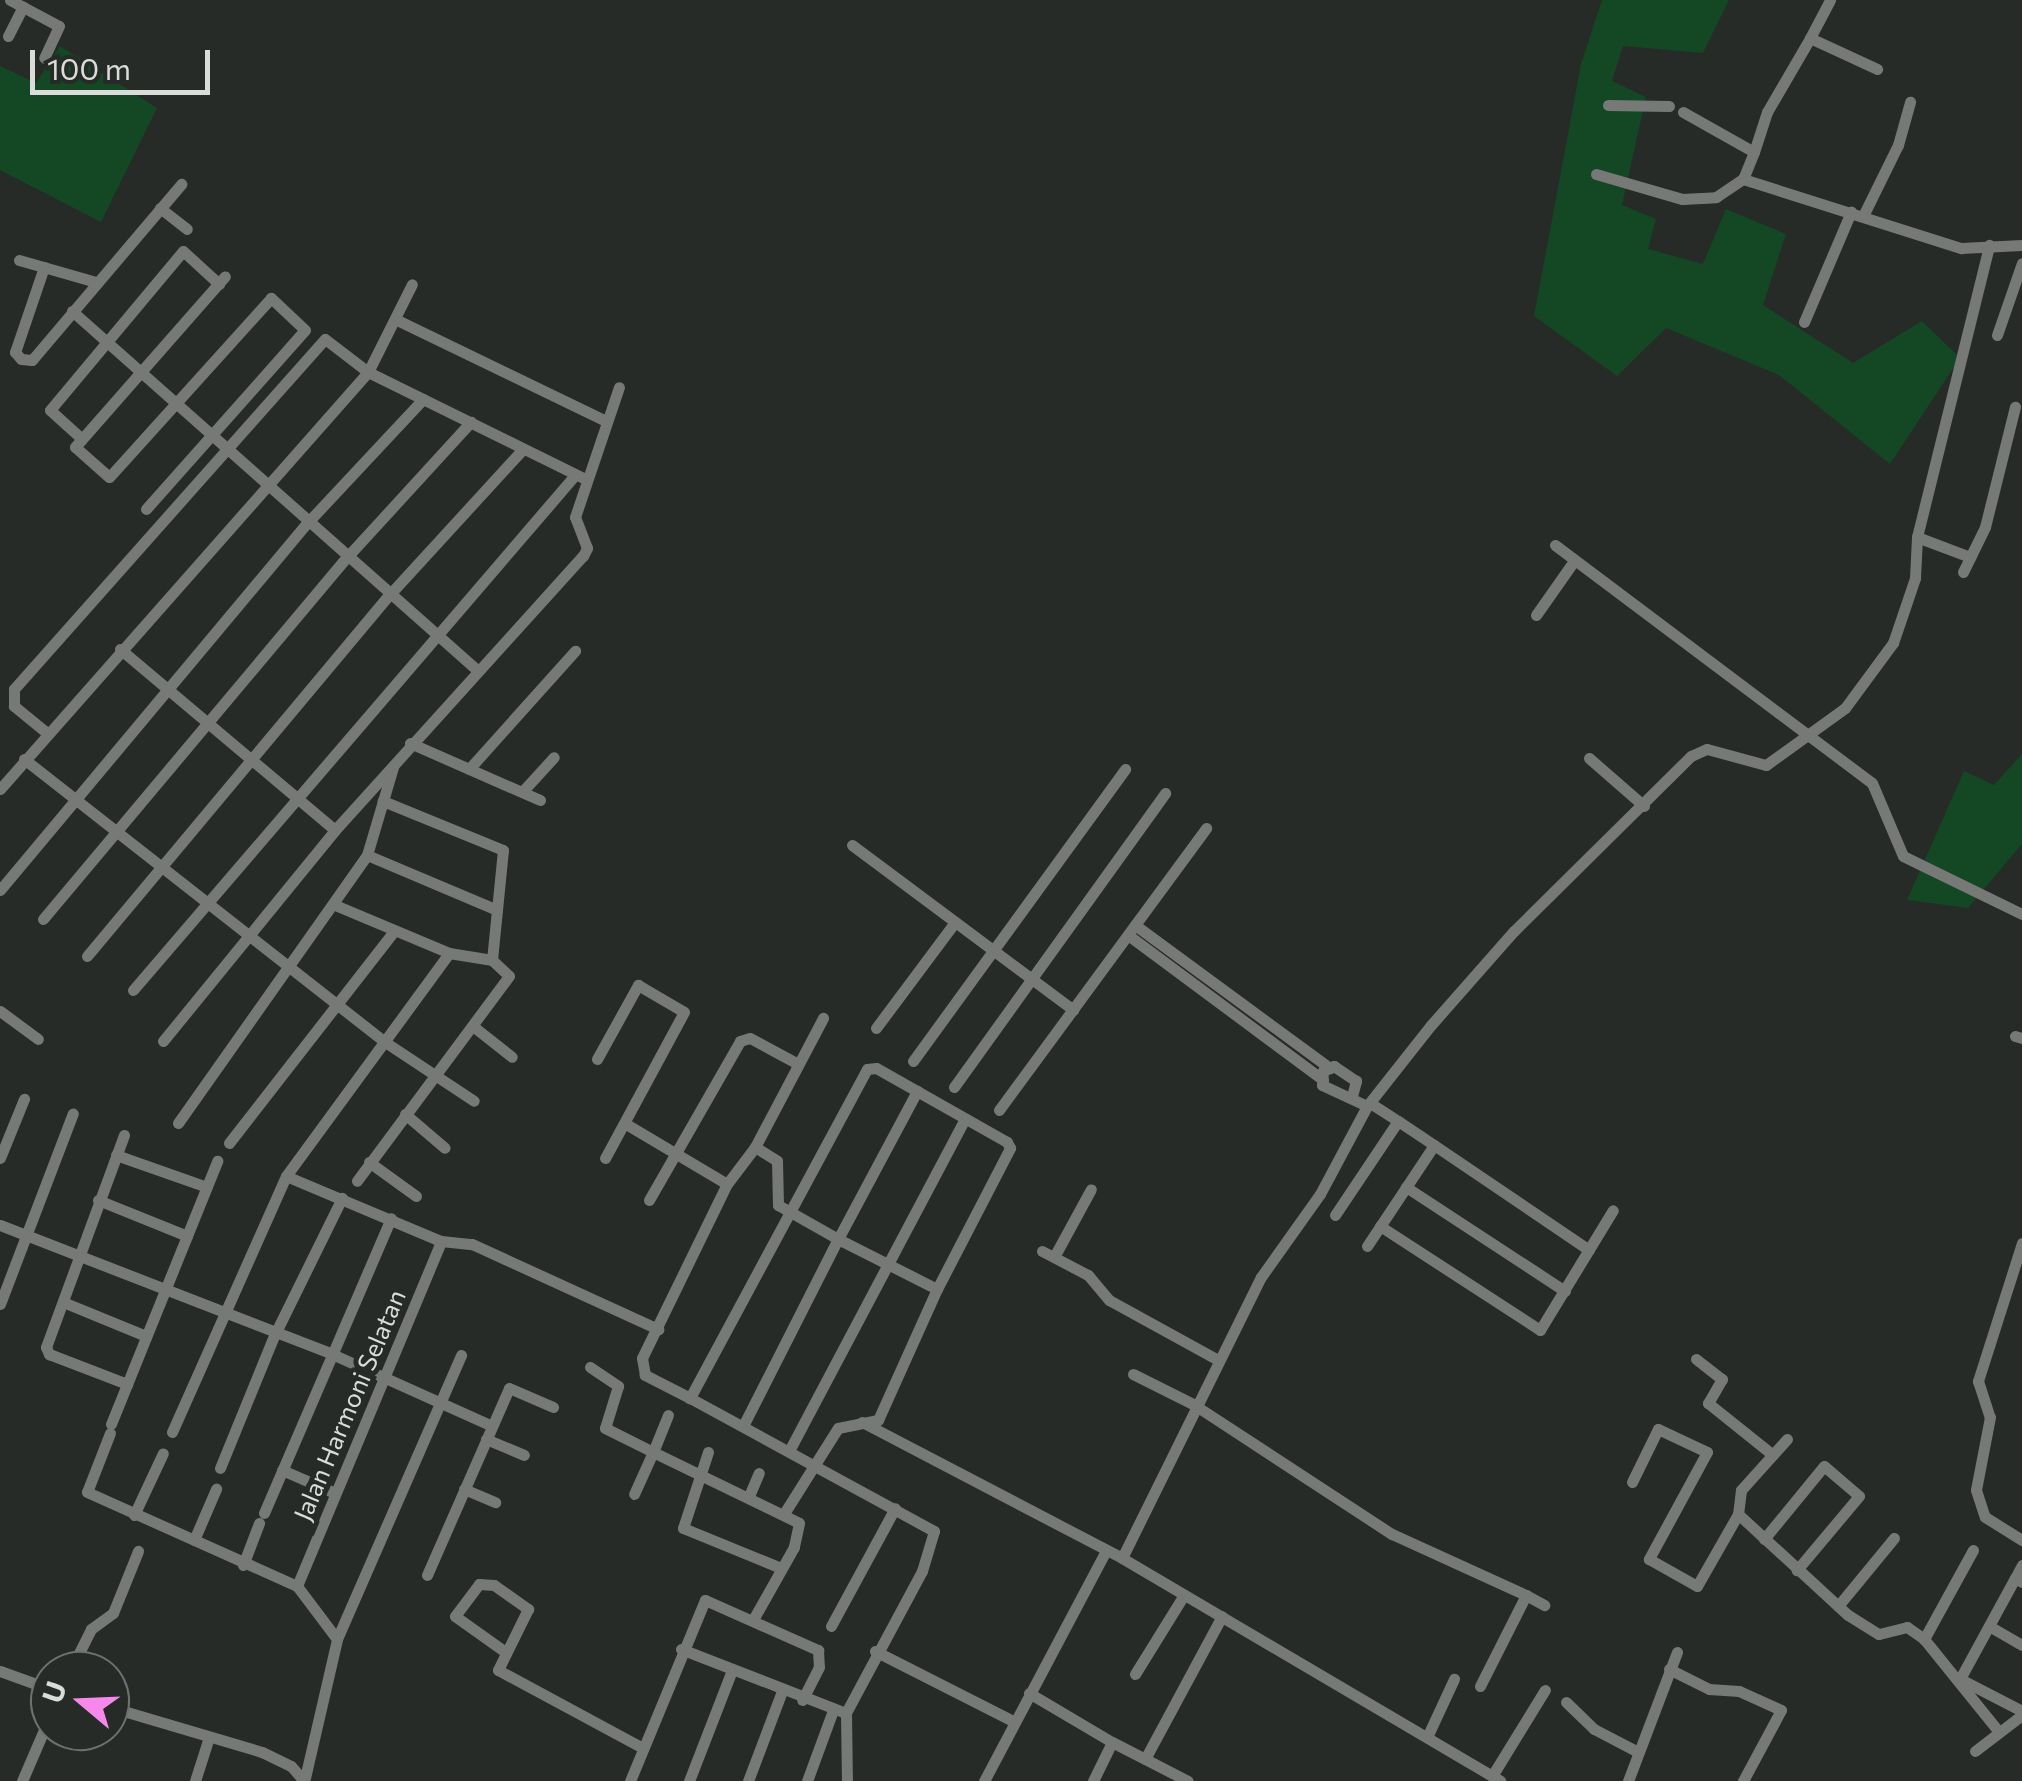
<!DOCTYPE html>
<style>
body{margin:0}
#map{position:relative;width:2022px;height:1781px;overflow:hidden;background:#262b27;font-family:Commissioner,sans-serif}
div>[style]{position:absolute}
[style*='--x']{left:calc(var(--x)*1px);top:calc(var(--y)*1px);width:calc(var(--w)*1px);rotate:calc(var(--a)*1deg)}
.green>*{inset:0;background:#144724}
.minor>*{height:11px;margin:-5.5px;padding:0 5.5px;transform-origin:5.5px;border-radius:5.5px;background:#777977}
span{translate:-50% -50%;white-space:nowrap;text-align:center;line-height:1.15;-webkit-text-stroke:10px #262b27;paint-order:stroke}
.street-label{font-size:25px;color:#d9dcd9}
.north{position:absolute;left:30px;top:1651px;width:100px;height:100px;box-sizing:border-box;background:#262b27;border:2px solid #6e726e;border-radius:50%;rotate:289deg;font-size:28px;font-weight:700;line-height:40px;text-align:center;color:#d9dcd9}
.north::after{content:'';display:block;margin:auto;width:35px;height:45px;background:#f688ec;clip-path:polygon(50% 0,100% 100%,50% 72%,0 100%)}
.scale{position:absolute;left:30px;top:50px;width:180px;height:45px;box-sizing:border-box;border:5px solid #d9dcd9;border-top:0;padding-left:12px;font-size:30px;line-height:35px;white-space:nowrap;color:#d9dcd9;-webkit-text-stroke:8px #262b27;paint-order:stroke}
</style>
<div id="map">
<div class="green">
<div style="clip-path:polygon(1602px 0,1729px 0,1703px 53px,1623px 46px,1612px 81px,1646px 97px,1622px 205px,1656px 219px,1648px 249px,1703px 264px,1726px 209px,1786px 234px,1763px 305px,1853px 363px,1922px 321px,1960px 358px,1890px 464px,1779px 375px,1666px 328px,1617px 376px,1534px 316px,1581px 64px)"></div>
<div style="clip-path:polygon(60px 46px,157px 108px,101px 222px,0 170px,0 66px,36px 83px)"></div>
<div style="clip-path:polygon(2022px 754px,2022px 844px,1968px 908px,1907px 900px,1964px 771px,1994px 785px)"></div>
</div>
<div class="minor">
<div style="--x:10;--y:0;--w:55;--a:28"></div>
<div style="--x:59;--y:26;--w:35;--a:115"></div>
<div style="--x:8;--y:36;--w:33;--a:-63"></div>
<div style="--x:1810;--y:38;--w:43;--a:-62.2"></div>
<div style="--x:1608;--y:105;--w:61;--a:0.9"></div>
<div style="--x:1683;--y:112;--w:81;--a:29.4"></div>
<div style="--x:1754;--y:152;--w:29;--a:112"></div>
<div style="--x:1754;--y:152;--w:42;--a:-72"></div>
<div style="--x:1767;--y:112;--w:86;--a:-59.8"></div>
<div style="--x:1810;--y:38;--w:74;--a:24.8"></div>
<div style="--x:1596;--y:174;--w:90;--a:16.2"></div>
<div style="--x:1682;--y:199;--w:34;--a:-3"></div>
<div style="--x:1716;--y:197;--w:32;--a:-34"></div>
<div style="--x:1743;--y:179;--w:229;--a:17.6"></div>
<div style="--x:1961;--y:248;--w:61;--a:-2.8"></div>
<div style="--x:160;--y:208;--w:34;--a:38"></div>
<div style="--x:1863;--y:216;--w:79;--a:-63.8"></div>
<div style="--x:1898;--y:145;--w:45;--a:-74.4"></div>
<div style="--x:19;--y:260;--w:80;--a:15.9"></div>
<div style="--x:44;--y:267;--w:90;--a:108.8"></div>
<div style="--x:15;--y:352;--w:9;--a:49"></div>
<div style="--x:21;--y:359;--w:11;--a:5"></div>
<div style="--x:32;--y:360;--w:231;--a:-49.7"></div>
<div style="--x:72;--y:311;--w:541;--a:41.55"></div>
<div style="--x:395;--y:319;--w:232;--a:25.8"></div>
<div style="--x:1804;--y:322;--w:120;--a:-66.9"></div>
<div style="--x:1997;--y:335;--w:76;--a:-70.9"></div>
<div style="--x:82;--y:439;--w:43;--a:-137.8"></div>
<div style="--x:50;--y:410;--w:207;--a:-50.1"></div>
<div style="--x:183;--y:251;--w:49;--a:42.5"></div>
<div style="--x:146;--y:509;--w:239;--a:-48.4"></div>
<div style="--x:305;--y:330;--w:47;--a:-136.7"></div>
<div style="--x:271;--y:298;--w:241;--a:132.1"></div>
<div style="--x:109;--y:477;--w:45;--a:-138.6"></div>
<div style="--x:75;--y:447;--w:227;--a:-48.7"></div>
<div style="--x:1917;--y:537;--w:57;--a:20.7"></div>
<div style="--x:1555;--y:545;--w:396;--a:36.9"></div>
<div style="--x:1872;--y:783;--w:79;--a:67"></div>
<div style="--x:1903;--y:856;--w:132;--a:26"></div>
<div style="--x:1963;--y:572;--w:50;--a:-63.9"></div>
<div style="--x:1985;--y:527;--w:124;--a:-76"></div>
<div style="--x:1536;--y:615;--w:66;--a:-54.9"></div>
<div style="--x:120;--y:649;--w:281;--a:40.1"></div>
<div style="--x:47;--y:733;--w:43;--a:-140.7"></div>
<div style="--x:14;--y:706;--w:17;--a:-90"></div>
<div style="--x:14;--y:689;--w:468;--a:-48.4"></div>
<div style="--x:325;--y:339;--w:54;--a:37.5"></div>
<div style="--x:368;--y:372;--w:242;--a:26.2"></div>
<div style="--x:410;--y:743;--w:142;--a:23.7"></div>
<div style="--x:1589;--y:758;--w:73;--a:41.1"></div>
<div style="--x:24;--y:759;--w:455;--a:38.1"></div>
<div style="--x:382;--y:1040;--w:110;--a:33.5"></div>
<div style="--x:469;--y:769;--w:159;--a:-48.1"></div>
<div style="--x:0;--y:789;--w:556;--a:-48.57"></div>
<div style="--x:368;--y:372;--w:98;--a:-63.4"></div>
<div style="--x:522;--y:792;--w:47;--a:-47.6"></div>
<div style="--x:852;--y:845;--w:276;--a:36.7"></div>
<div style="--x:367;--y:855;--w:141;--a:22.9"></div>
<div style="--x:497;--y:910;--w:60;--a:-84.3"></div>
<div style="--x:503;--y:850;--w:130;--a:-157.8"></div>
<div style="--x:0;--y:890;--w:481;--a:-50.1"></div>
<div style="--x:309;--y:521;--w:167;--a:-46.9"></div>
<div style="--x:335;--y:905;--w:124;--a:22.8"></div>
<div style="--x:449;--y:953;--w:44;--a:9.2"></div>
<div style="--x:492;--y:960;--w:23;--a:43"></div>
<div style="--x:509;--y:976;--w:255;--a:126.6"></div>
<div style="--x:43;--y:919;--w:474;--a:-50"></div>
<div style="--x:348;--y:556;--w:182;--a:-47.5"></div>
<div style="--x:1135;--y:925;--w:242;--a:36.3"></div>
<div style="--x:1128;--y:935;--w:243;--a:36.6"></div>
<div style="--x:87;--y:956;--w:473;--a:-50.1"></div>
<div style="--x:391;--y:593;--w:195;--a:-47.5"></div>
<div style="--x:492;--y:960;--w:50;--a:-84.3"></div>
<div style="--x:133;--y:990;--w:679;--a:-49.36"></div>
<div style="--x:0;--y:1011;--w:47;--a:36.4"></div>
<div style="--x:474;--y:1027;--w:48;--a:38.3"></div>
<div style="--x:876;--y:1028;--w:132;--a:-53.3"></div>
<div style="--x:2015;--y:1036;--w:7;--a:16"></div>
<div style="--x:163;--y:1041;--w:272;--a:-50.8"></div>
<div style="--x:335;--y:830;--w:370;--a:-47.9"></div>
<div style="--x:583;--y:556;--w:9;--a:-63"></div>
<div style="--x:587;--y:548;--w:33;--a:-111"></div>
<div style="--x:575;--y:517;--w:137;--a:-71.3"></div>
<div style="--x:597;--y:1059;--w:85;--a:-61"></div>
<div style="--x:638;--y:985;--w:53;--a:30.4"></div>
<div style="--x:684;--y:1012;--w:166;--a:118.4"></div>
<div style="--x:913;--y:1061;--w:361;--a:-54"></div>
<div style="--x:954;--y:1087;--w:362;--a:-54.3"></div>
<div style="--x:1352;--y:1096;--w:16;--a:-75"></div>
<div style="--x:1356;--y:1081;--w:27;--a:-146"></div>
<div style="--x:1334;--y:1066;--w:12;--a:156"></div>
<div style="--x:1323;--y:1071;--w:14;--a:94"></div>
<div style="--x:1322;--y:1085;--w:50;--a:25"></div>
<div style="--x:999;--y:1110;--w:350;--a:-53.7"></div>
<div style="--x:405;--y:1114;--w:52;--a:40.4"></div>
<div style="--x:178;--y:1123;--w:328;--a:-54.8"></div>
<div style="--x:367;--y:855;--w:92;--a:-73.5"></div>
<div style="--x:626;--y:1124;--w:117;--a:30.7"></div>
<div style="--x:124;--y:1135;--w:226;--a:110.2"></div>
<div style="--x:46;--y:1347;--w:8;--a:67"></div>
<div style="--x:49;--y:1354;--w:84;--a:21"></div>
<div style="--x:229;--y:1143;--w:267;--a:-52.1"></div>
<div style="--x:1434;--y:1145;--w:187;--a:34.1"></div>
<div style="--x:755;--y:1147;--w:26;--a:32"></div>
<div style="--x:777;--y:1161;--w:44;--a:88.7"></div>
<div style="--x:778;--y:1205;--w:69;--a:29.5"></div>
<div style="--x:838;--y:1239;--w:168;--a:-61.9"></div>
<div style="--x:116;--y:1155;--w:96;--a:19.4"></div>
<div style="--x:0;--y:1158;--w:64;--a:-67.9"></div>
<div style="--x:369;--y:1162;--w:58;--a:35.9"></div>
<div style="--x:286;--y:1176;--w:168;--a:22.8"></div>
<div style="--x:441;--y:1241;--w:31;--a:6"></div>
<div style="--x:472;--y:1244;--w:205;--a:24.6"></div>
<div style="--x:1406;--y:1187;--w:190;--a:33.2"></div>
<div style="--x:98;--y:1200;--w:96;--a:22"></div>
<div style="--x:649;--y:1200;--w:183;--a:-60.2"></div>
<div style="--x:740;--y:1041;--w:10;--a:-17"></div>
<div style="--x:750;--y:1038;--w:55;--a:28.4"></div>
<div style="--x:1335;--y:1215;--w:113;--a:-56.2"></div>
<div style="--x:1398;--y:1121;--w:33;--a:-147"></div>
<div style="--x:0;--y:1225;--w:356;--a:21.2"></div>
<div style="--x:332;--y:1354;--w:175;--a:24.2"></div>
<div style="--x:1380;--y:1226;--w:191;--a:33"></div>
<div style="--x:1540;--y:1330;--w:140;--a:-58.7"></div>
<div style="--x:2022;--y:1243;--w:145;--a:107.7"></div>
<div style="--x:1978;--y:1381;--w:38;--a:72"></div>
<div style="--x:1990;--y:1417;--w:74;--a:100.9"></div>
<div style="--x:1976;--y:1490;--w:28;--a:72"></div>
<div style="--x:1985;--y:1517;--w:44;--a:31.9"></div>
<div style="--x:1367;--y:1246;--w:121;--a:-56.4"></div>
<div style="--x:1434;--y:1145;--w:43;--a:-146.3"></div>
<div style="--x:1042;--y:1251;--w:52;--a:27.6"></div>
<div style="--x:1088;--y:1275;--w:33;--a:50"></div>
<div style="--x:1109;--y:1300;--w:124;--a:28.8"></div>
<div style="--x:1054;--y:1257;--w:77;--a:-61.4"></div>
<div style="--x:63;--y:1302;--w:90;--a:22.3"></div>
<div style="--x:0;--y:1304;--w:204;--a:-69.1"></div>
<div style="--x:1696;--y:1359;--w:33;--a:38"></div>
<div style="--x:1722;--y:1379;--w:28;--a:120"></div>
<div style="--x:1708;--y:1403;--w:83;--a:38.7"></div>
<div style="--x:590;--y:1367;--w:34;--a:34"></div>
<div style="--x:618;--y:1386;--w:44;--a:107.2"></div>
<div style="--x:605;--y:1428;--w:54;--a:26.6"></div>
<div style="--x:653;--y:1452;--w:46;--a:114.3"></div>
<div style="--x:1133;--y:1374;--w:67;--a:26.6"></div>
<div style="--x:1193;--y:1404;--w:238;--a:33.2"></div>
<div style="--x:1392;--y:1534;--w:147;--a:24.5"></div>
<div style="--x:1526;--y:1595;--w:102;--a:116.8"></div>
<div style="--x:690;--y:1398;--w:51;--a:-152.9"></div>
<div style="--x:645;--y:1375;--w:17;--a:-100"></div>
<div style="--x:642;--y:1358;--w:194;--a:-64"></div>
<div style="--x:727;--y:1184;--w:46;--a:-52.9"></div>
<div style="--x:755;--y:1147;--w:146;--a:-62.2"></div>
<div style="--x:668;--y:1415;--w:40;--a:112"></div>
<div style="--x:653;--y:1452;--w:162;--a:25.9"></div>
<div style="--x:799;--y:1523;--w:25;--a:102"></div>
<div style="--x:794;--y:1547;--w:81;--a:119.4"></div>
<div style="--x:862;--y:1422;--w:293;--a:27.6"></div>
<div style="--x:1122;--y:1558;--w:439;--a:30.5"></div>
<div style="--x:111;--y:1424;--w:284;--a:-68"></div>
<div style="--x:743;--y:1426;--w:210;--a:-63.1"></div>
<div style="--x:838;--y:1239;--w:111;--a:26.8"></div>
<div style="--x:937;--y:1289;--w:159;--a:-62.6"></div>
<div style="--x:1010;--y:1148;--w:7;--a:-117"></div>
<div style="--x:1007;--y:1142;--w:150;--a:-150.5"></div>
<div style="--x:876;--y:1068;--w:9;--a:174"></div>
<div style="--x:867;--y:1069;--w:374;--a:118.3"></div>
<div style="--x:690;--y:1398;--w:278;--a:28.6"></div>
<div style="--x:934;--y:1531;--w:42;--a:106.7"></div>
<div style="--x:922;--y:1571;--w:161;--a:118.2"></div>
<div style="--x:846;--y:1713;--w:68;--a:89.2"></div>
<div style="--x:172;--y:1432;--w:280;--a:-66"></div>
<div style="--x:286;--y:1176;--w:276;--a:-53.8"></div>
<div style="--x:110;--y:1433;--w:63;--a:111.3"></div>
<div style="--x:87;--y:1492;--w:230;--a:24.1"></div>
<div style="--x:297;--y:1586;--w:66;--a:53"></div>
<div style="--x:486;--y:1439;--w:41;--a:22.8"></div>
<div style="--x:1787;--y:1439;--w:69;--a:132"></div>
<div style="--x:1741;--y:1490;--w:24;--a:97"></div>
<div style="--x:1738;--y:1514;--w:149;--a:42.6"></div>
<div style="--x:1848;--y:1615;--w:36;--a:32"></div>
<div style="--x:1879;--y:1634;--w:29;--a:-14"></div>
<div style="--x:1907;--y:1627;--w:21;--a:35"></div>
<div style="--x:789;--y:1451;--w:376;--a:-62.1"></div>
<div style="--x:708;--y:1452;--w:80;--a:108.2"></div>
<div style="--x:683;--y:1528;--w:106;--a:22.2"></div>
<div style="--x:220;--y:1468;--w:143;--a:-67.8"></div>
<div style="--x:274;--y:1336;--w:154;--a:-63.8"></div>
<div style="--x:282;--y:1470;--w:58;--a:23.5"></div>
<div style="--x:1632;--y:1482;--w:59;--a:-63.9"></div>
<div style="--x:1658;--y:1429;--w:54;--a:25.1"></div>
<div style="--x:1707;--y:1452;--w:122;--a:118.5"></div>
<div style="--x:1649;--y:1559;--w:55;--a:29.4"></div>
<div style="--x:1697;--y:1586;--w:83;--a:-60.3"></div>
<div style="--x:464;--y:1489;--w:34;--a:23"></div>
<div style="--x:749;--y:1496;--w:25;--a:-67"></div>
<div style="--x:785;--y:1512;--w:99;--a:-57.8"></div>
<div style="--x:838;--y:1428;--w:41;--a:-11.3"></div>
<div style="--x:878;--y:1420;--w:144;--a:-65.8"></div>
<div style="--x:264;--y:1513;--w:321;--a:-66.7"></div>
<div style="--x:134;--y:1515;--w:68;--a:-64.9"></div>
<div style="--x:1764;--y:1539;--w:94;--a:-50.6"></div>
<div style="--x:1824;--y:1466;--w:46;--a:40.6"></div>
<div style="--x:1859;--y:1496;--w:97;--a:130"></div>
<div style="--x:194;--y:1540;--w:56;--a:-66.7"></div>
<div style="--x:1973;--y:1550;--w:102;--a:118.8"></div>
<div style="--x:1924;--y:1639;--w:119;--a:51.1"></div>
<div style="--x:1122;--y:1558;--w:313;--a:-63.7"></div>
<div style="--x:1261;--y:1277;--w:102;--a:-54.6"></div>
<div style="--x:1320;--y:1194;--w:100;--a:-61.9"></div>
<div style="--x:1367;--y:1106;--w:103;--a:-51.7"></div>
<div style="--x:1431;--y:1025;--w:125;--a:-48.6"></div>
<div style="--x:1514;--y:931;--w:249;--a:-44.7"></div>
<div style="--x:1691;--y:756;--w:17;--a:-24"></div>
<div style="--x:1707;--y:749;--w:61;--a:15.2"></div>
<div style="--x:1766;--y:765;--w:97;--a:-35.8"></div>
<div style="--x:1845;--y:708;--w:81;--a:-53.6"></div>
<div style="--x:1893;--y:643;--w:69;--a:-71.3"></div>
<div style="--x:1915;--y:578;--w:41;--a:-87.2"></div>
<div style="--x:1917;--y:537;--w:301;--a:-76.1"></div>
<div style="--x:243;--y:1565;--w:45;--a:-69.1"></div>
<div style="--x:2022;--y:1565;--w:15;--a:118"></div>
<div style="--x:2015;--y:1578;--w:8;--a:30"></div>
<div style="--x:427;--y:1575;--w:204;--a:-66.3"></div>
<div style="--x:509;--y:1388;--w:48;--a:23.4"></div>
<div style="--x:2015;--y:1578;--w:115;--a:118.6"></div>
<div style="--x:1960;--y:1679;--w:70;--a:27.3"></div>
<div style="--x:297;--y:1586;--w:374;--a:-67.3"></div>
<div style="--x:1526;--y:1595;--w:21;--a:29"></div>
<div style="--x:1838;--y:1606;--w:88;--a:-50.5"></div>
<div style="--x:831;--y:1626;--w:134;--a:-61.5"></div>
<div style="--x:1989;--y:1626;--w:38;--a:30"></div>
<div style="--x:681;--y:1649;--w:177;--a:21.2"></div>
<div style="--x:504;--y:1651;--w:60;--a:-144.5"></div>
<div style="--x:455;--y:1616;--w:40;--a:-53"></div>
<div style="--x:479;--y:1584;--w:15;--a:4"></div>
<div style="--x:494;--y:1585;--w:42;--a:35.2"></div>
<div style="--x:528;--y:1609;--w:68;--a:116.2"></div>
<div style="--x:498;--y:1670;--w:165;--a:28.3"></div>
<div style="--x:875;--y:1651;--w:153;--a:26.9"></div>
<div style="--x:1669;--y:1669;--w:45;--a:26.6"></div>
<div style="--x:1709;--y:1689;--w:30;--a:4"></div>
<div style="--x:1739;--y:1691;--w:46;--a:24.3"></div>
<div style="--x:1781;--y:1710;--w:81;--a:118.2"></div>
<div style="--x:0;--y:1671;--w:53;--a:19.8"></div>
<div style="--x:70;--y:1671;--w:47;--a:-63.4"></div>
<div style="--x:91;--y:1629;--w:27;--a:-36"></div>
<div style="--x:113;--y:1613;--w:67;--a:-68"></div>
<div style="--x:1135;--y:1674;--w:93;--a:-58.2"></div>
<div style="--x:1029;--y:1693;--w:96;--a:30.6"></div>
<div style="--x:1566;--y:1702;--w:39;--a:44"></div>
<div style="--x:1594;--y:1729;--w:50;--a:27.6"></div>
<div style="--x:110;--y:1707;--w:159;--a:16.5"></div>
<div style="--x:262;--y:1752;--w:32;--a:26"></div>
<div style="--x:291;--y:1766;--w:20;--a:49"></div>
<div style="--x:1428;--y:1735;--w:62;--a:-65.1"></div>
<div style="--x:1975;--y:1751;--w:59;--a:-37.5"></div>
<div style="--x:1145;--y:1759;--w:162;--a:-61.7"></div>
<div style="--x:1492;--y:1776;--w:101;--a:-58.4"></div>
<div style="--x:305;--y:1778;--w:143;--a:-77"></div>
<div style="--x:337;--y:1639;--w:310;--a:-66.4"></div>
<div style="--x:22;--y:1781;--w:71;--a:-66.7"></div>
<div style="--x:195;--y:1781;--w:46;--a:-72.3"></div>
<div style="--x:630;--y:1781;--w:196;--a:-67.5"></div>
<div style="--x:705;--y:1600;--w:124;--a:23.9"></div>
<div style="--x:818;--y:1650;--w:17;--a:87"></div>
<div style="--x:819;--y:1667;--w:37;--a:117"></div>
<div style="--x:689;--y:1781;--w:119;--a:-68.8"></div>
<div style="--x:748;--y:1781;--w:96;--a:-69.3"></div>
<div style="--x:807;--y:1781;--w:72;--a:-69.8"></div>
<div style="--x:984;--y:1781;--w:260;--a:-62.1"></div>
<div style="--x:1093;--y:1781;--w:43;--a:-64"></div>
<div style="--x:1112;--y:1742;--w:85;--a:27.2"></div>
<div style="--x:1628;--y:1781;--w:138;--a:-69.2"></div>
</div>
<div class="street-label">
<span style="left:349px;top:1405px;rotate:-67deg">Jalan Harmoni Selatan</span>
</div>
<div class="north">U</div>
<div class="scale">100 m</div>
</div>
